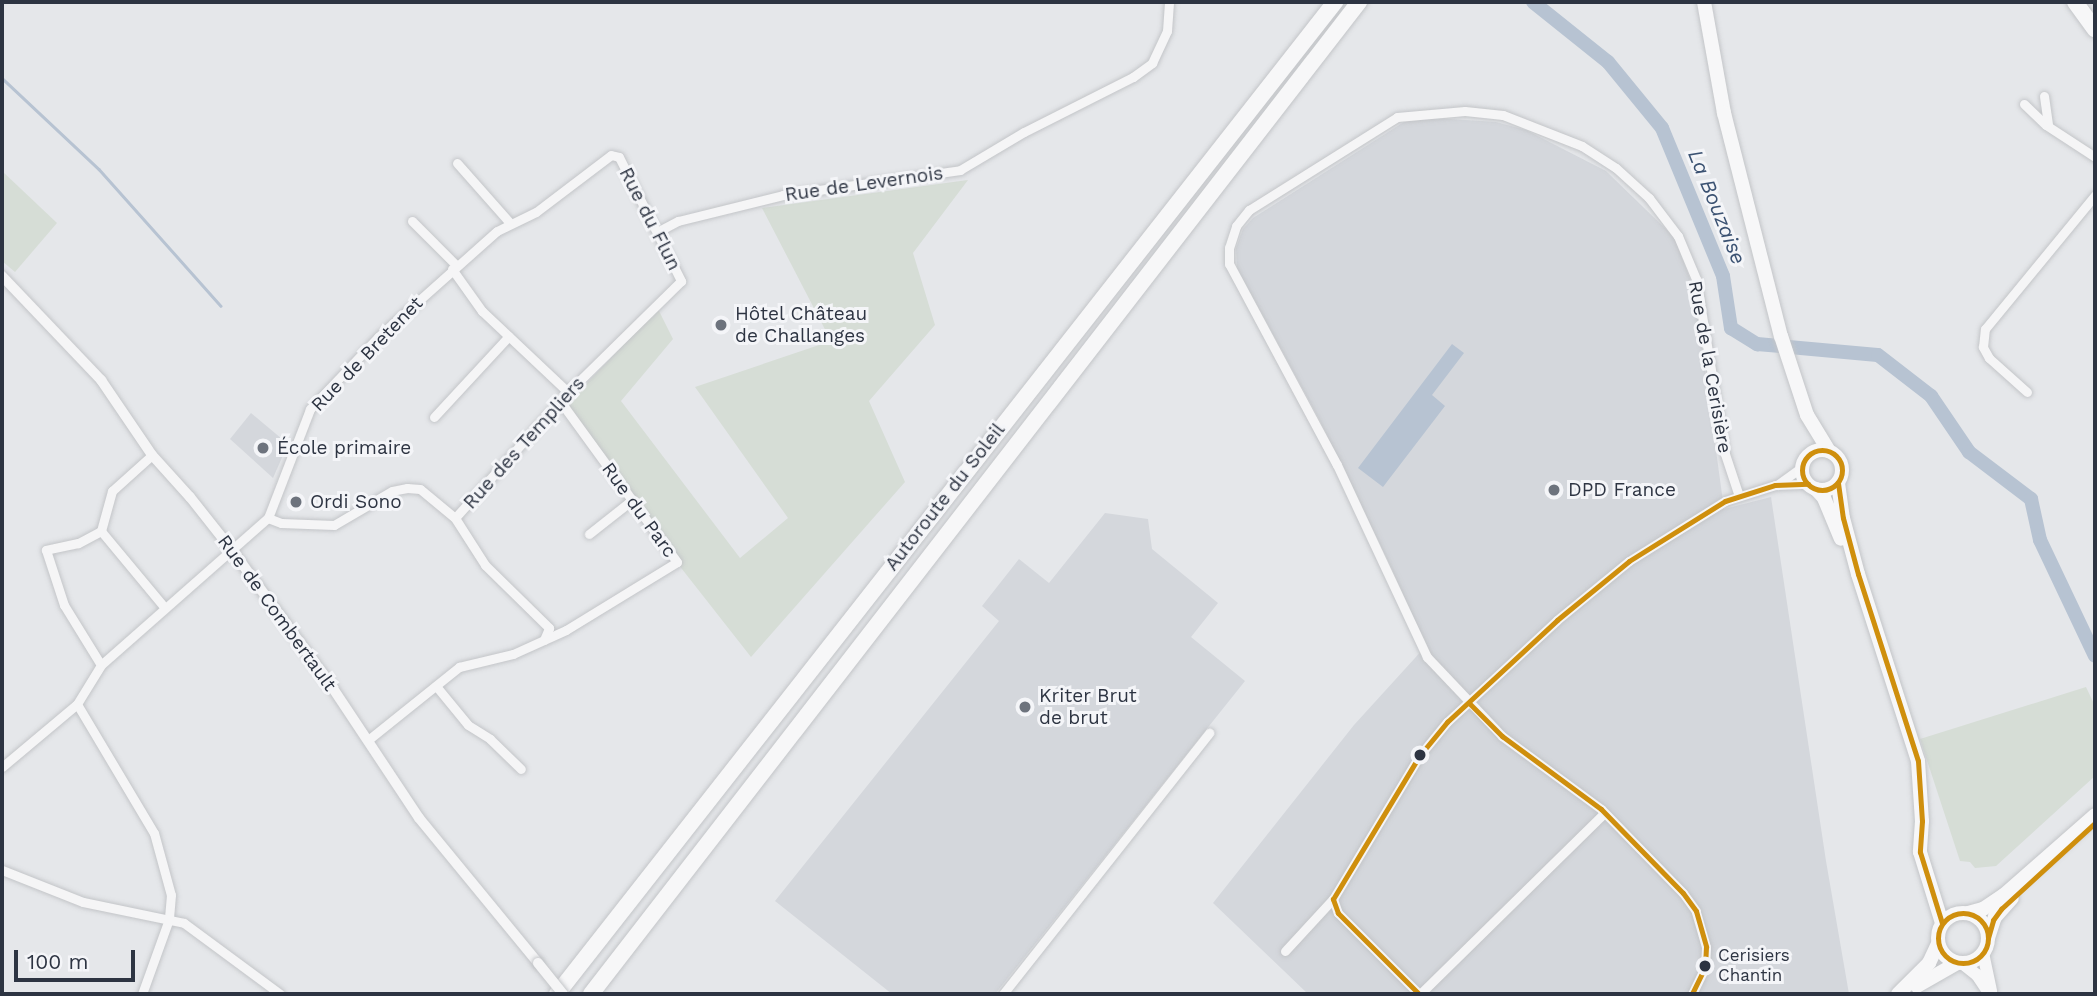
<!DOCTYPE html>
<meta charset="utf-8">
<style>
body{margin:0}
#map{position:relative;width:2097px;height:996px;overflow:hidden;background:#e5e7ea;font-family:"Work Sans",sans-serif}
div>[style]{position:absolute}
[style*='--x']{left:calc(var(--x)*1px);top:calc(var(--y)*1px);width:calc(var(--w)*1px);rotate:calc(var(--a)*1deg)}
.built>*{inset:0;background:#d4d7dc}
.green>*{inset:0;background:#d6ddd6}
.water>*{inset:0;background:#b7c3d2}
.stream>*{height:2.5px;margin:-1.25px;padding:0 1.25px;transform-origin:1.25px;border-radius:1.25px;background:#b7c3d2}
.river>*{height:14px;margin:-7px;padding:0 7px;transform-origin:7px;border-radius:7px;background:#b7c3d2}
.roads{filter:drop-shadow(0 0 2px #c3c5c8) drop-shadow(0 0 2px #c3c5c8)}
.minor>*{height:9px;margin:-4.5px;padding:0 4.5px;transform-origin:4.5px;border-radius:4.5px;background:#f5f5f6}
.tertiary>*{height:10px;margin:-5px;padding:0 5px;transform-origin:5px;border-radius:5px;background:#f5f5f6}
.secondary>*{height:12px;margin:-6px;padding:0 6px;transform-origin:6px;border-radius:6px;background:#f7f7f8}
.primary>*{height:14px;margin:-7px;padding:0 7px;transform-origin:7px;border-radius:7px;background:#f7f7f8}
.primary>.ring{margin:-7px;padding:0;box-sizing:content-box;background:none;border:14px solid #f7f7f8;border-radius:50%}
.motorway>*{height:16px;margin:-8px;padding:0 8px;transform-origin:8px;border-radius:8px;background:#f7f7f8}
.bridges{filter:drop-shadow(0 0 2px #c3c5c8) drop-shadow(0 0 2px #c3c5c8)}
.tertiary-bridge>*{height:10px;margin:-5px;padding:0 5px;transform-origin:5px;border-radius:5px;background:#f5f5f6}
.bus-1>*{height:5px;margin:-2.5px;padding:0 2.5px;transform-origin:2.5px;border-radius:2.5px;background:#cf8f0d}
.bus-1>.ring{margin:-2.5px;padding:0;box-sizing:content-box;background:none;border:5px solid #cf8f0d;border-radius:50%}
.dots>*{width:19px;height:19px;translate:-50% -50%;box-sizing:border-box;border:4px solid #f4f5f8;border-radius:50%}
span{translate:-50% -50%;white-space:nowrap;text-align:center;line-height:1.15;-webkit-text-stroke:6px #f4f5f8;paint-order:stroke}
.bus-label{font-size:17px;color:#2d3442}
.left{translate:0 -50%;text-align:left}
.street-label{font-size:19px;color:#2d3442}
.poi-label{font-size:19px;color:#2d3442}
.water-label{font-size:21px;color:#3b5272;font-style:italic}
.frame{position:absolute;inset:0;border:4px solid #2d3442;pointer-events:none}
.scale{position:absolute;left:14px;top:950px;width:121px;height:32px;box-sizing:border-box;border:4px solid #2d3442;border-top:0;padding-left:9px;font-size:21px;line-height:24px;white-space:nowrap;color:#2d3442;-webkit-text-stroke:5px #f4f5f8;paint-order:stroke}
</style>
<div id="map">
<div class="built">
<div style="clip-path:polygon(1435px 118px,1496px 122px,1526px 130px,1606px 171px,1674px 237px,1694px 289px,1724px 509px,1771px 497px,1826px 861px,1849px 994px,1308px 994px,1213px 903px,1354px 725px,1425px 647px,1392px 569px,1319px 419px,1237px 268px,1236px 248px,1243px 229px,1253px 218px,1404px 122px)"></div>
<div style="clip-path:polygon(251px 413px,288px 444px,273px 478px,230px 439px)"></div>
<div style="clip-path:polygon(1105px 513px,1148px 519px,1152px 549px,1218px 603px,1191px 637px,1245px 681px,995px 994px,892px 994px,775px 901px,999px 621px,982px 606px,1019px 559px,1049px 583px)"></div>
</div>
<div class="green">
<div style="clip-path:polygon(2px 171px,57px 223px,15px 272px,2px 261px)"></div>
<div style="clip-path:polygon(968px 180px,913px 253px,935px 325px,869px 401px,905px 482px,751px 657px,678px 564px,564px 407px,658px 309px,673px 339px,621px 401px,740px 558px,788px 518px,695px 387px,831px 341px,762px 208px)"></div>
<div style="clip-path:polygon(2086px 687px,2095px 706px,2095px 776px,1996px 866px,1975px 868px,1970px 862px,1960px 861px,1920px 739px)"></div>
</div>
<div class="water">
<div style="clip-path:polygon(1452px 344px,1464px 353px,1432px 395px,1445px 406px,1383px 487px,1358px 468px)"></div>
</div>
<div class="stream">
<div style="--x:2;--y:78;--w:133;--a:43.2"></div>
<div style="--x:99;--y:169;--w:183;--a:48.3"></div>
</div>
<div class="river">
<div style="--x:1533;--y:2;--w:96;--a:38.7"></div>
<div style="--x:1608;--y:62;--w:85;--a:50.7"></div>
<div style="--x:1662;--y:128;--w:160;--a:67.6"></div>
<div style="--x:1723;--y:276;--w:53;--a:81.3"></div>
<div style="--x:1731;--y:328;--w:31;--a:32"></div>
<div style="--x:1757;--y:344;--w:121;--a:5.2"></div>
<div style="--x:1878;--y:355;--w:67;--a:37.7"></div>
<div style="--x:1931;--y:396;--w:68;--a:55.8"></div>
<div style="--x:1969;--y:452;--w:78;--a:37.2"></div>
<div style="--x:2031;--y:499;--w:42;--a:77.6"></div>
<div style="--x:2040;--y:540;--w:128;--a:64.6"></div>
</div>
<div class="roads">
<div class="minor">
<div style="--x:2044;--y:96;--w:29;--a:82"></div>
<div style="--x:2024;--y:104;--w:30;--a:44"></div>
<div style="--x:2046;--y:125;--w:59;--a:33.1"></div>
<div style="--x:457;--y:163;--w:81;--a:48.5"></div>
<div style="--x:412;--y:221;--w:62;--a:45"></div>
<div style="--x:657;--y:232;--w:24;--a:-28"></div>
<div style="--x:678;--y:221;--w:108;--a:-13.9"></div>
<div style="--x:783;--y:195;--w:179;--a:-8"></div>
<div style="--x:960;--y:170;--w:74;--a:-30.7"></div>
<div style="--x:1024;--y:132;--w:122;--a:-26.8"></div>
<div style="--x:1133;--y:77;--w:24;--a:-36"></div>
<div style="--x:1152;--y:63;--w:35;--a:-65"></div>
<div style="--x:1167;--y:31;--w:29;--a:-86"></div>
<div style="--x:452;--y:269;--w:52;--a:54.5"></div>
<div style="--x:482;--y:311;--w:118;--a:43.3"></div>
<div style="--x:2027;--y:392;--w:51;--a:-138.2"></div>
<div style="--x:1989;--y:358;--w:13;--a:-119"></div>
<div style="--x:1983;--y:347;--w:18;--a:-84"></div>
<div style="--x:1985;--y:329;--w:173;--a:-50.6"></div>
<div style="--x:434;--y:417;--w:110;--a:-47.2"></div>
<div style="--x:152;--y:455;--w:54;--a:138"></div>
<div style="--x:112;--y:491;--w:41;--a:105.4"></div>
<div style="--x:101;--y:531;--w:100;--a:50.3"></div>
<div style="--x:1777;--y:485;--w:32;--a:-36"></div>
<div style="--x:455;--y:518;--w:56;--a:57.4"></div>
<div style="--x:485;--y:565;--w:90;--a:44.5"></div>
<div style="--x:549;--y:628;--w:13;--a:113"></div>
<div style="--x:101;--y:531;--w:26;--a:152"></div>
<div style="--x:78;--y:543;--w:33;--a:168"></div>
<div style="--x:46;--y:550;--w:58;--a:71.9"></div>
<div style="--x:64;--y:605;--w:70;--a:58.3"></div>
<div style="--x:589;--y:534;--w:55;--a:-38.3"></div>
<div style="--x:436;--y:686;--w:50;--a:50.6"></div>
<div style="--x:468;--y:725;--w:26;--a:32"></div>
<div style="--x:490;--y:739;--w:43;--a:44.1"></div>
<div style="--x:77;--y:704;--w:150;--a:59.2"></div>
<div style="--x:154;--y:833;--w:64;--a:74.7"></div>
<div style="--x:171;--y:895;--w:24;--a:95"></div>
<div style="--x:169;--y:919;--w:80;--a:109.8"></div>
<div style="--x:368;--y:740;--w:117;--a:-38.7"></div>
<div style="--x:459;--y:667;--w:56;--a:-13.5"></div>
<div style="--x:513;--y:654;--w:58;--a:-24.4"></div>
<div style="--x:566;--y:630;--w:130;--a:-31.5"></div>
<div style="--x:677;--y:562;--w:199;--a:-126"></div>
<div style="--x:2;--y:767;--w:98;--a:-40"></div>
<div style="--x:77;--y:704;--w:46;--a:-58.4"></div>
<div style="--x:101;--y:665;--w:222;--a:-41.4"></div>
<div style="--x:268;--y:518;--w:117;--a:-68.9"></div>
<div style="--x:310;--y:409;--w:99;--a:-46.6"></div>
<div style="--x:378;--y:337;--w:159;--a:-41.7"></div>
<div style="--x:497;--y:231;--w:43;--a:-26"></div>
<div style="--x:536;--y:212;--w:94;--a:-37.2"></div>
<div style="--x:611;--y:155;--w:8;--a:14"></div>
<div style="--x:619;--y:157;--w:139;--a:63.4"></div>
<div style="--x:681;--y:281;--w:158;--a:135.5"></div>
<div style="--x:568;--y:392;--w:169;--a:131.9"></div>
<div style="--x:455;--y:518;--w:45;--a:-140.4"></div>
<div style="--x:420;--y:489;--w:13;--a:-176"></div>
<div style="--x:407;--y:488;--w:15;--a:169"></div>
<div style="--x:392;--y:491;--w:67;--a:149.6"></div>
<div style="--x:334;--y:525;--w:53;--a:-177.8"></div>
<div style="--x:281;--y:523;--w:14;--a:-159"></div>
<div style="--x:2;--y:870;--w:87;--a:21.6"></div>
<div style="--x:83;--y:902;--w:103;--a:11.7"></div>
<div style="--x:184;--y:923;--w:119;--a:36.5"></div>
<div style="--x:1285;--y:951;--w:71;--a:-47.3"></div>
<div style="--x:1003;--y:994;--w:333;--a:-51.7"></div>
<div style="--x:1419;--y:994;--w:115;--a:-135"></div>
<div style="--x:1338;--y:913;--w:15;--a:-110"></div>
<div style="--x:1333;--y:899;--w:168;--a:-58.9"></div>
<div style="--x:1420;--y:755;--w:43;--a:-50.7"></div>
<div style="--x:1447;--y:722;--w:150;--a:-42.8"></div>
<div style="--x:1557;--y:620;--w:93;--a:-39.3"></div>
<div style="--x:1629;--y:561;--w:113;--a:-32"></div>
<div style="--x:1725;--y:501;--w:52;--a:-17.7"></div>
<div style="--x:1775;--y:485;--w:33;--a:-2"></div>
<div style="--x:1420;--y:994;--w:258;--a:-44.5"></div>
<div style="--x:1692;--y:994;--w:30;--a:-64"></div>
<div style="--x:1705;--y:967;--w:20;--a:-87"></div>
<div style="--x:1706;--y:947;--w:37;--a:-106"></div>
<div style="--x:1696;--y:911;--w:22;--a:-126"></div>
<div style="--x:1683;--y:893;--w:117;--a:-134.3"></div>
<div style="--x:1601;--y:809;--w:123;--a:-143.6"></div>
<div style="--x:1502;--y:736;--w:109;--a:-133.5"></div>
<div style="--x:1427;--y:657;--w:212;--a:-115.1"></div>
<div style="--x:1337;--y:465;--w:228;--a:-118.2"></div>
<div style="--x:1229;--y:264;--w:16;--a:-90"></div>
<div style="--x:1229;--y:248;--w:23;--a:-72"></div>
<div style="--x:1236;--y:226;--w:21;--a:-51"></div>
<div style="--x:1249;--y:210;--w:175;--a:-32.1"></div>
<div style="--x:1397;--y:117;--w:68;--a:-5"></div>
<div style="--x:1465;--y:111;--w:38;--a:6"></div>
<div style="--x:1503;--y:115;--w:85;--a:21.4"></div>
<div style="--x:1582;--y:146;--w:40;--a:32.9"></div>
<div style="--x:1616;--y:168;--w:45;--a:42.3"></div>
<div style="--x:1649;--y:198;--w:48;--a:52.7"></div>
<div style="--x:1678;--y:236;--w:47;--a:67.3"></div>
<div style="--x:1696;--y:279;--w:177;--a:80.6"></div>
<div style="--x:1725;--y:454;--w:44;--a:71.6"></div>
</div>
<div class="tertiary">
<div style="--x:2;--y:276;--w:144;--a:46.4"></div>
<div style="--x:101;--y:380;--w:91;--a:55.8"></div>
<div style="--x:152;--y:455;--w:57;--a:47.9"></div>
<div style="--x:190;--y:497;--w:68;--a:51.6"></div>
<div style="--x:232;--y:550;--w:162;--a:53.8"></div>
<div style="--x:328;--y:681;--w:164;--a:56.4"></div>
<div style="--x:419;--y:818;--w:188;--a:50.6"></div>
</div>
<div class="secondary">
<div style="--x:1983;--y:953;--w:39;--a:78"></div>
<div style="--x:1962;--y:963;--w:19;--a:39"></div>
<div style="--x:1977;--y:975;--w:23;--a:56"></div>
</div>
<div class="primary">
<div style="--x:1704;--y:2;--w:113;--a:79.8"></div>
<div style="--x:1724;--y:113;--w:230;--a:75.7"></div>
<div style="--x:1781;--y:336;--w:83;--a:71.8"></div>
<div style="--x:1807;--y:415;--w:42;--a:58.6"></div>
<div class="ring" style="left:1802px;top:450px;width:26px;height:26px"></div>
<div style="--x:1838;--y:483;--w:35;--a:82"></div>
<div style="--x:1843;--y:518;--w:58;--a:75"></div>
<div style="--x:1858;--y:574;--w:196;--a:72.2"></div>
<div style="--x:1918;--y:761;--w:60;--a:86.2"></div>
<div style="--x:1922;--y:821;--w:31;--a:94"></div>
<div style="--x:1920;--y:852;--w:74;--a:72.8"></div>
<div style="--x:1816;--y:489;--w:12;--a:48"></div>
<div style="--x:1824;--y:498;--w:44;--a:67.5"></div>
<div class="ring" style="left:1938px;top:913px;width:36px;height:36px"></div>
<div style="--x:1968;--y:913;--w:16;--a:-15"></div>
<div style="--x:1983;--y:909;--w:25;--a:-34"></div>
<div style="--x:2004;--y:895;--w:121;--a:-41.3"></div>
<div style="--x:1988;--y:938;--w:22;--a:-72"></div>
<div style="--x:1995;--y:917;--w:25;--a:-48"></div>
<div style="--x:1917;--y:986;--w:46;--a:-29.9"></div>
<div style="--x:1898;--y:994;--w:44;--a:-45"></div>
<div style="--x:1929;--y:963;--w:21;--a:-65"></div>
</div>
<div class="motorway">
<div style="--x:2075;--y:2;--w:34;--a:54"></div>
<div style="--x:557;--y:994;--w:1261;--a:-51.89"></div>
<div style="--x:591;--y:994;--w:1255;--a:-52.25"></div>
</div>
</div>
<div class="bridges">
<div class="tertiary-bridge">
<div style="--x:538;--y:963;--w:40;--a:51"></div>
</div>
</div>
<div class="bus-1">
<div class="ring" style="left:1802px;top:450px;width:35px;height:35px"></div>
<div style="--x:1838;--y:483;--w:35;--a:82"></div>
<div style="--x:1843;--y:518;--w:58;--a:75"></div>
<div style="--x:1858;--y:574;--w:196;--a:72.2"></div>
<div style="--x:1918;--y:761;--w:60;--a:86.2"></div>
<div style="--x:1922;--y:821;--w:31;--a:94"></div>
<div style="--x:1920;--y:852;--w:74;--a:72.8"></div>
<div style="--x:1469;--y:703;--w:47;--a:45"></div>
<div style="--x:1502;--y:736;--w:123;--a:36.4"></div>
<div style="--x:1601;--y:809;--w:117;--a:45.7"></div>
<div style="--x:1683;--y:893;--w:22;--a:54"></div>
<div style="--x:1696;--y:911;--w:37;--a:74"></div>
<div style="--x:1706;--y:947;--w:20;--a:93"></div>
<div style="--x:1705;--y:967;--w:30;--a:116"></div>
<div class="ring" style="left:1938px;top:913px;width:45px;height:45px"></div>
<div style="--x:1988;--y:938;--w:19;--a:-74"></div>
<div style="--x:1993;--y:920;--w:14;--a:-54"></div>
<div style="--x:2001;--y:909;--w:127;--a:-42.5"></div>
<div style="--x:1419;--y:994;--w:115;--a:-135"></div>
<div style="--x:1338;--y:913;--w:15;--a:-110"></div>
<div style="--x:1333;--y:899;--w:168;--a:-58.9"></div>
<div style="--x:1420;--y:755;--w:43;--a:-50.7"></div>
<div style="--x:1447;--y:722;--w:150;--a:-42.8"></div>
<div style="--x:1557;--y:620;--w:93;--a:-39.3"></div>
<div style="--x:1629;--y:561;--w:113;--a:-32"></div>
<div style="--x:1725;--y:501;--w:52;--a:-17.7"></div>
<div style="--x:1775;--y:485;--w:33;--a:-2"></div>
</div>
<div class="dots">
<div style="left:721px;top:325px;background:#6d737d"></div>
<div style="left:263px;top:448px;background:#6d737d"></div>
<div style="left:1554px;top:490px;background:#6d737d"></div>
<div style="left:296px;top:502px;background:#6d737d"></div>
<div style="left:1025px;top:707px;background:#6d737d"></div>
<div style="left:1420px;top:755px;background:#2d3442"></div>
<div style="left:1705px;top:966px;background:#2d3442"></div>
</div>
<div class="bus-label">
<span class="left" style="left:1718px;top:966px">Cerisiers<br>Chantin</span>
</div>
<div class="street-label">
<span style="left:864px;top:184px;rotate:-8deg">Rue de Levernois</span>
<span style="left:650px;top:219px;rotate:63deg">Rue du Flun</span>
<span style="left:367px;top:354px;rotate:-46deg">Rue de Bretenet</span>
<span style="left:1710px;top:367px;rotate:80deg">Rue de la Cerisière</span>
<span style="left:524px;top:443px;rotate:-48deg">Rue des Templiers</span>
<span style="left:945px;top:497px;rotate:-52deg">Autoroute du Soleil</span>
<span style="left:639px;top:510px;rotate:54deg">Rue du Parc</span>
<span style="left:277px;top:613px;rotate:54deg">Rue de Combertault</span>
</div>
<div class="poi-label">
<span class="left" style="left:735px;top:325px">Hôtel Château<br>de Challanges</span>
<span class="left" style="left:277px;top:448px">École primaire</span>
<span class="left" style="left:1568px;top:490px">DPD France</span>
<span class="left" style="left:310px;top:502px">Ordi Sono</span>
<span class="left" style="left:1039px;top:707px">Kriter Brut<br>de brut</span>
</div>
<div class="water-label">
<span style="left:1717px;top:207px;rotate:68deg">La Bouzaise</span>
</div>
<div class="frame"></div>
<div class="scale">100 m</div>
</div>
